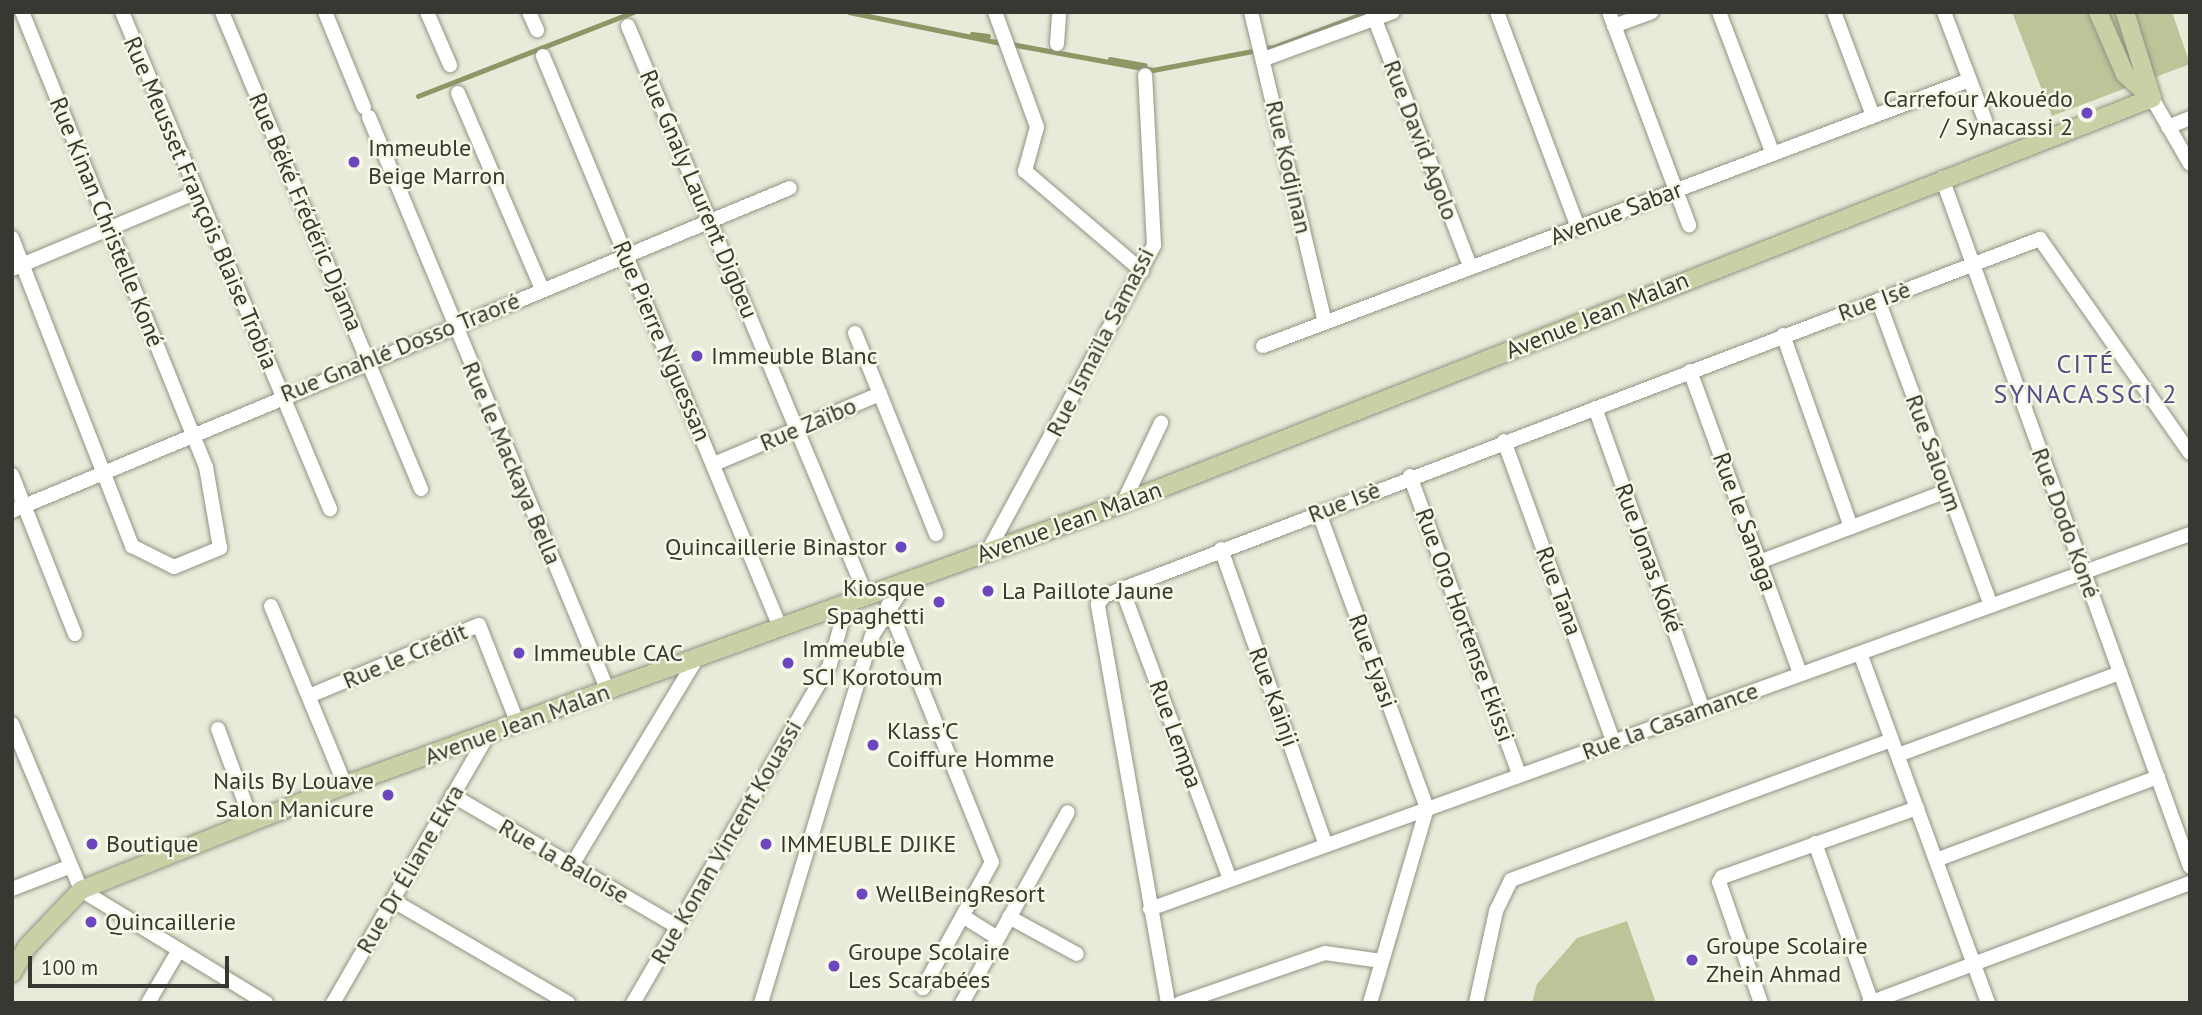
<!DOCTYPE html>
<meta charset="utf-8">
<style>
body{margin:0}
#map{position:relative;width:2202px;height:1015px;overflow:hidden;background:#e8ebd9;font-family:"PT Sans",sans-serif}
div>[style]{position:absolute}
[style*='--x']{left:calc(var(--x)*1px);top:calc(var(--y)*1px);width:calc(var(--w)*1px);rotate:calc(var(--a)*1deg)}
.green>*{inset:0;background:#bec398}
.stream>*{height:4.5px;margin:-2.25px;padding:0 2.25px;transform-origin:2.25px;border-radius:2.25px;background:#909565}
.roads{filter:drop-shadow(0 0 2px #919383) drop-shadow(0 0 2px #919383)}
.minor>*{height:14px;margin:-7px;padding:0 7px;transform-origin:7px;border-radius:7px;background:#fff}
.major>*{height:18px;margin:-9px;padding:0 9px;transform-origin:9px;border-radius:9px;background:#cbcfa5}
.dots>*{width:19px;height:19px;translate:-50% -50%;box-sizing:border-box;border:4px solid #f6f8e6;border-radius:50%}
span{translate:-50% -50%;white-space:nowrap;text-align:center;line-height:1.15;-webkit-text-stroke:5px #f6f8e6;paint-order:stroke}
.poi-label{font-size:24px;color:#373831}
.right{translate:-100% -50%;text-align:right}
.left{translate:0 -50%;text-align:left}
.street-label{font-size:24px;color:#373831}
.neighbourhood-label{font-size:26px;color:#584988;letter-spacing:2px}
.frame{position:absolute;inset:0;border:14px solid #373831;pointer-events:none}
.scale{position:absolute;left:28px;top:956px;width:201px;height:32px;box-sizing:border-box;border:4px solid #373831;border-top:0;padding-left:9px;font-size:21px;line-height:24px;white-space:nowrap;color:#373831;-webkit-text-stroke:5px #f6f8e6;paint-order:stroke}
</style>
<div id="map">
<div class="green">
<div style="clip-path:polygon(2012px 12px,2172px 12px,2190px 64px,2052px 116px)"></div>
<div style="clip-path:polygon(1627px 921px,1656px 1003px,1532px 1003px,1537px 984px,1577px 938px)"></div>
</div>
<div class="stream">
<div style="--x:849;--y:12;--w:156;--a:11.5"></div>
<div style="--x:1618;--y:12;--w:11;--a:0"></div>
<div style="--x:972;--y:34;--w:16;--a:7"></div>
<div style="--x:1011;--y:44;--w:144;--a:10.4"></div>
<div style="--x:1153;--y:70;--w:123;--a:-10.8"></div>
<div style="--x:1274;--y:47;--w:99;--a:-20.6"></div>
<div style="--x:1110;--y:59;--w:35;--a:10"></div>
<div style="--x:418;--y:96;--w:232;--a:-21.3"></div>
</div>
<div class="roads">
<div class="minor">
<div style="--x:122;--y:12;--w:539;--a:67.29"></div>
<div style="--x:222;--y:12;--w:517;--a:67.35"></div>
<div style="--x:325;--y:12;--w:103;--a:67.7"></div>
<div style="--x:427;--y:12;--w:58;--a:66.5"></div>
<div style="--x:529;--y:12;--w:20;--a:66"></div>
<div style="--x:995;--y:12;--w:122;--a:69.9"></div>
<div style="--x:1037;--y:127;--w:46;--a:105.3"></div>
<div style="--x:1025;--y:171;--w:154;--a:40.5"></div>
<div style="--x:1251;--y:12;--w:319;--a:76.6"></div>
<div style="--x:1372;--y:12;--w:274;--a:68.9"></div>
<div style="--x:1497;--y:12;--w:230;--a:69.4"></div>
<div style="--x:1609;--y:12;--w:228;--a:69.4"></div>
<div style="--x:1719;--y:12;--w:152;--a:69.2"></div>
<div style="--x:1834;--y:12;--w:111;--a:69.4"></div>
<div style="--x:1944;--y:12;--w:116;--a:69.2"></div>
<div style="--x:628;--y:26;--w:617;--a:67.3"></div>
<div style="--x:1614;--y:26;--w:40;--a:-20.2"></div>
<div style="--x:1057;--y:44;--w:32;--a:-86"></div>
<div style="--x:543;--y:56;--w:618;--a:67.46"></div>
<div style="--x:1264;--y:59;--w:137;--a:-20"></div>
<div style="--x:458;--y:93;--w:213;--a:66.8"></div>
<div style="--x:2152;--y:98;--w:76;--a:60.1"></div>
<div style="--x:369;--y:117;--w:622;--a:67.39"></div>
<div style="--x:2168;--y:127;--w:24;--a:-22"></div>
<div style="--x:1942;--y:178;--w:732;--a:70.2"></div>
<div style="--x:12;--y:238;--w:331;--a:68.7"></div>
<div style="--x:132;--y:546;--w:47;--a:26.6"></div>
<div style="--x:174;--y:567;--w:50;--a:-22.4"></div>
<div style="--x:220;--y:548;--w:82;--a:-99.8"></div>
<div style="--x:206;--y:467;--w:491;--a:-112"></div>
<div style="--x:12;--y:269;--w:200;--a:-22.6"></div>
<div style="--x:1878;--y:300;--w:326;--a:69.7"></div>
<div style="--x:855;--y:333;--w:66;--a:67.7"></div>
<div style="--x:1783;--y:335;--w:204;--a:70.5"></div>
<div style="--x:1263;--y:346;--w:754;--a:-20.64"></div>
<div style="--x:1690;--y:371;--w:322;--a:70"></div>
<div style="--x:1595;--y:408;--w:320;--a:70.3"></div>
<div style="--x:1504;--y:441;--w:319;--a:70"></div>
<div style="--x:714;--y:464;--w:180;--a:-22.9"></div>
<div style="--x:880;--y:394;--w:151;--a:68.2"></div>
<div style="--x:12;--y:475;--w:171;--a:68.4"></div>
<div style="--x:1410;--y:476;--w:317;--a:69.9"></div>
<div style="--x:1123;--y:503;--w:89;--a:-64.6"></div>
<div style="--x:12;--y:511;--w:842;--a:-22.55"></div>
<div style="--x:1319;--y:513;--w:314;--a:69.9"></div>
<div style="--x:1427;--y:808;--w:203;--a:106.3"></div>
<div style="--x:1221;--y:549;--w:314;--a:70.5"></div>
<div style="--x:988;--y:551;--w:348;--a:-61.5"></div>
<div style="--x:1154;--y:245;--w:170;--a:-93"></div>
<div style="--x:1759;--y:562;--w:201;--a:-20.7"></div>
<div style="--x:1122;--y:589;--w:310;--a:69.6"></div>
<div style="--x:888;--y:605;--w:277;--a:68"></div>
<div style="--x:992;--y:862;--w:144;--a:118.7"></div>
<div style="--x:271;--y:606;--w:194;--a:67.5"></div>
<div style="--x:1860;--y:653;--w:373;--a:69.9"></div>
<div style="--x:309;--y:696;--w:184;--a:-22.7"></div>
<div style="--x:479;--y:625;--w:106;--a:68.5"></div>
<div style="--x:12;--y:724;--w:180;--a:67.4"></div>
<div style="--x:81;--y:890;--w:217;--a:31.4"></div>
<div style="--x:218;--y:729;--w:99;--a:69.9"></div>
<div style="--x:1898;--y:755;--w:237;--a:-20.3"></div>
<div style="--x:452;--y:795;--w:259;--a:30.3"></div>
<div style="--x:1815;--y:843;--w:170;--a:70.4"></div>
<div style="--x:1936;--y:860;--w:237;--a:-20.5"></div>
<div style="--x:572;--y:865;--w:242;--a:-58.9"></div>
<div style="--x:12;--y:889;--w:63;--a:-21.3"></div>
<div style="--x:392;--y:900;--w:204;--a:30.3"></div>
<div style="--x:1150;--y:909;--w:1106;--a:-19.83"></div>
<div style="--x:964;--y:917;--w:39;--a:32"></div>
<div style="--x:1009;--y:917;--w:77;--a:28.6"></div>
<div style="--x:148;--y:1003;--w:61;--a:-59.7"></div>
<div style="--x:333;--y:1003;--w:310;--a:-60"></div>
<div style="--x:633;--y:1003;--w:392;--a:-59.8"></div>
<div style="--x:830;--y:664;--w:63;--a:-74.4"></div>
<div style="--x:761;--y:1003;--w:383;--a:-73.2"></div>
<div style="--x:872;--y:636;--w:63;--a:-57.3"></div>
<div style="--x:962;--y:1003;--w:218;--a:-61"></div>
<div style="--x:1168;--y:1003;--w:405;--a:-100"></div>
<div style="--x:1098;--y:604;--w:10;--a:-53"></div>
<div style="--x:1104;--y:596;--w:1002;--a:-20.88"></div>
<div style="--x:2040;--y:239;--w:261;--a:55"></div>
<div style="--x:1180;--y:1003;--w:153;--a:-19"></div>
<div style="--x:1325;--y:953;--w:57;--a:8.1"></div>
<div style="--x:1476;--y:1003;--w:94;--a:-77.7"></div>
<div style="--x:1496;--y:911;--w:34;--a:-64"></div>
<div style="--x:1511;--y:880;--w:405;--a:-20.2"></div>
<div style="--x:1761;--y:1003;--w:128;--a:-109.1"></div>
<div style="--x:1719;--y:882;--w:6;--a:-59"></div>
<div style="--x:1722;--y:877;--w:207;--a:-19.5"></div>
<div style="--x:1869;--y:1003;--w:343;--a:-20.5"></div>
</div>
<div class="major">
<div style="--x:2098;--y:12;--w:68;--a:66.5"></div>
<div style="--x:2125;--y:74;--w:36;--a:42"></div>
<div style="--x:2125;--y:12;--w:90;--a:72.6"></div>
<div style="--x:12;--y:973;--w:30;--a:-60"></div>
<div style="--x:27;--y:947;--w:79;--a:-46.5"></div>
<div style="--x:81;--y:890;--w:284;--a:-21.7"></div>
<div style="--x:345;--y:785;--w:828;--a:-19.92"></div>
<div style="--x:1123;--y:503;--w:1106;--a:-21.48"></div>
</div>
</div>
<div class="dots">
<div style="left:2087px;top:113px;background:#6b46bf"></div>
<div style="left:354px;top:162px;background:#6b46bf"></div>
<div style="left:697px;top:356px;background:#6b46bf"></div>
<div style="left:901px;top:547px;background:#6b46bf"></div>
<div style="left:988px;top:591px;background:#6b46bf"></div>
<div style="left:939px;top:602px;background:#6b46bf"></div>
<div style="left:519px;top:653px;background:#6b46bf"></div>
<div style="left:788px;top:663px;background:#6b46bf"></div>
<div style="left:873px;top:745px;background:#6b46bf"></div>
<div style="left:388px;top:795px;background:#6b46bf"></div>
<div style="left:92px;top:844px;background:#6b46bf"></div>
<div style="left:766px;top:844px;background:#6b46bf"></div>
<div style="left:862px;top:894px;background:#6b46bf"></div>
<div style="left:91px;top:922px;background:#6b46bf"></div>
<div style="left:1692px;top:960px;background:#6b46bf"></div>
<div style="left:834px;top:966px;background:#6b46bf"></div>
</div>
<div class="poi-label">
<span class="right" style="left:2073px;top:113px">Carrefour Akouédo<br>/ Synacassi 2</span>
<span class="left" style="left:368px;top:162px">Immeuble<br>Beige Marron</span>
<span class="left" style="left:711px;top:356px">Immeuble Blanc</span>
<span class="right" style="left:887px;top:547px">Quincaillerie Binastor</span>
<span class="right" style="left:925px;top:602px">Kiosque<br>Spaghetti</span>
<span class="left" style="left:1002px;top:591px">La Paillote Jaune</span>
<span class="left" style="left:802px;top:663px">Immeuble<br>SCI Korotoum</span>
<span class="left" style="left:533px;top:653px">Immeuble CAC</span>
<span class="left" style="left:887px;top:745px">Klass'C<br>Coiffure Homme</span>
<span class="right" style="left:374px;top:795px">Nails By Louave<br>Salon Manicure</span>
<span class="left" style="left:106px;top:844px">Boutique</span>
<span class="left" style="left:780px;top:844px">IMMEUBLE DJIKE</span>
<span class="left" style="left:876px;top:894px">WellBeingResort</span>
<span class="left" style="left:105px;top:922px">Quincaillerie</span>
<span class="left" style="left:1706px;top:960px">Groupe Scolaire<br>Zhein Ahmad</span>
<span class="left" style="left:848px;top:966px">Groupe Scolaire<br>Les Scarabées</span>
</div>
<div class="street-label">
<span style="left:1421px;top:140px;rotate:69deg">Rue David Agolo</span>
<span style="left:1289px;top:167px;rotate:77deg">Rue Kodjinan</span>
<span style="left:699px;top:194px;rotate:67deg">Rue Gnaly Laurent Digbeu</span>
<span style="left:201px;top:203px;rotate:67deg">Rue Meusset François Blaise Trobia</span>
<span style="left:306px;top:212px;rotate:67deg">Rue Béké Frédéric Djama</span>
<span style="left:1616px;top:213px;rotate:-21deg">Avenue Sabar</span>
<span style="left:107px;top:222px;rotate:68deg">Rue Kinan Christelle Koné</span>
<span style="left:1874px;top:301px;rotate:-20deg">Rue Isè</span>
<span style="left:1597px;top:315px;rotate:-22deg">Avenue Jean Malan</span>
<span style="left:662px;top:341px;rotate:67deg">Rue Pierre N'guessan</span>
<span style="left:1100px;top:342px;rotate:-63deg">Rue Ismaïla Samassi</span>
<span style="left:400px;top:347px;rotate:-22deg">Rue Gnahlé Dosso Traoré</span>
<span style="left:808px;top:424px;rotate:-23deg">Rue Zaïbo</span>
<span style="left:1934px;top:453px;rotate:70deg">Rue Saloum</span>
<span style="left:512px;top:463px;rotate:67deg">Rue le Mackaya Bella</span>
<span style="left:1344px;top:502px;rotate:-21deg">Rue Isè</span>
<span style="left:1069px;top:522px;rotate:-20deg">Avenue Jean Malan</span>
<span style="left:1745px;top:522px;rotate:70deg">Rue le Sanaga</span>
<span style="left:2066px;top:523px;rotate:70deg">Rue Dodo Koné</span>
<span style="left:1649px;top:558px;rotate:70deg">Rue Jonas Koké</span>
<span style="left:1559px;top:591px;rotate:70deg">Rue Tana</span>
<span style="left:1465px;top:625px;rotate:70deg">Rue Oro Hortense Ekissi</span>
<span style="left:405px;top:656px;rotate:-23deg">Rue le Crédit</span>
<span style="left:1373px;top:661px;rotate:70deg">Rue Eyasi</span>
<span style="left:1274px;top:697px;rotate:70deg">Rue Kainji</span>
<span style="left:1670px;top:721px;rotate:-20deg">Rue la Casamance</span>
<span style="left:517px;top:724px;rotate:-20deg">Avenue Jean Malan</span>
<span style="left:1176px;top:734px;rotate:70deg">Rue Lempa</span>
<span style="left:726px;top:842px;rotate:-60deg">Rue Konan Vincent Kouassi</span>
<span style="left:564px;top:861px;rotate:30deg">Rue la Baloise</span>
<span style="left:410px;top:869px;rotate:-60deg">Rue Dr Éliane Ekra</span>
</div>
<div class="neighbourhood-label">
<span style="left:2086px;top:379px">CITÉ<br>SYNACASSCI 2</span>
</div>
<div class="frame"></div>
<div class="scale">100 m</div>
</div>
